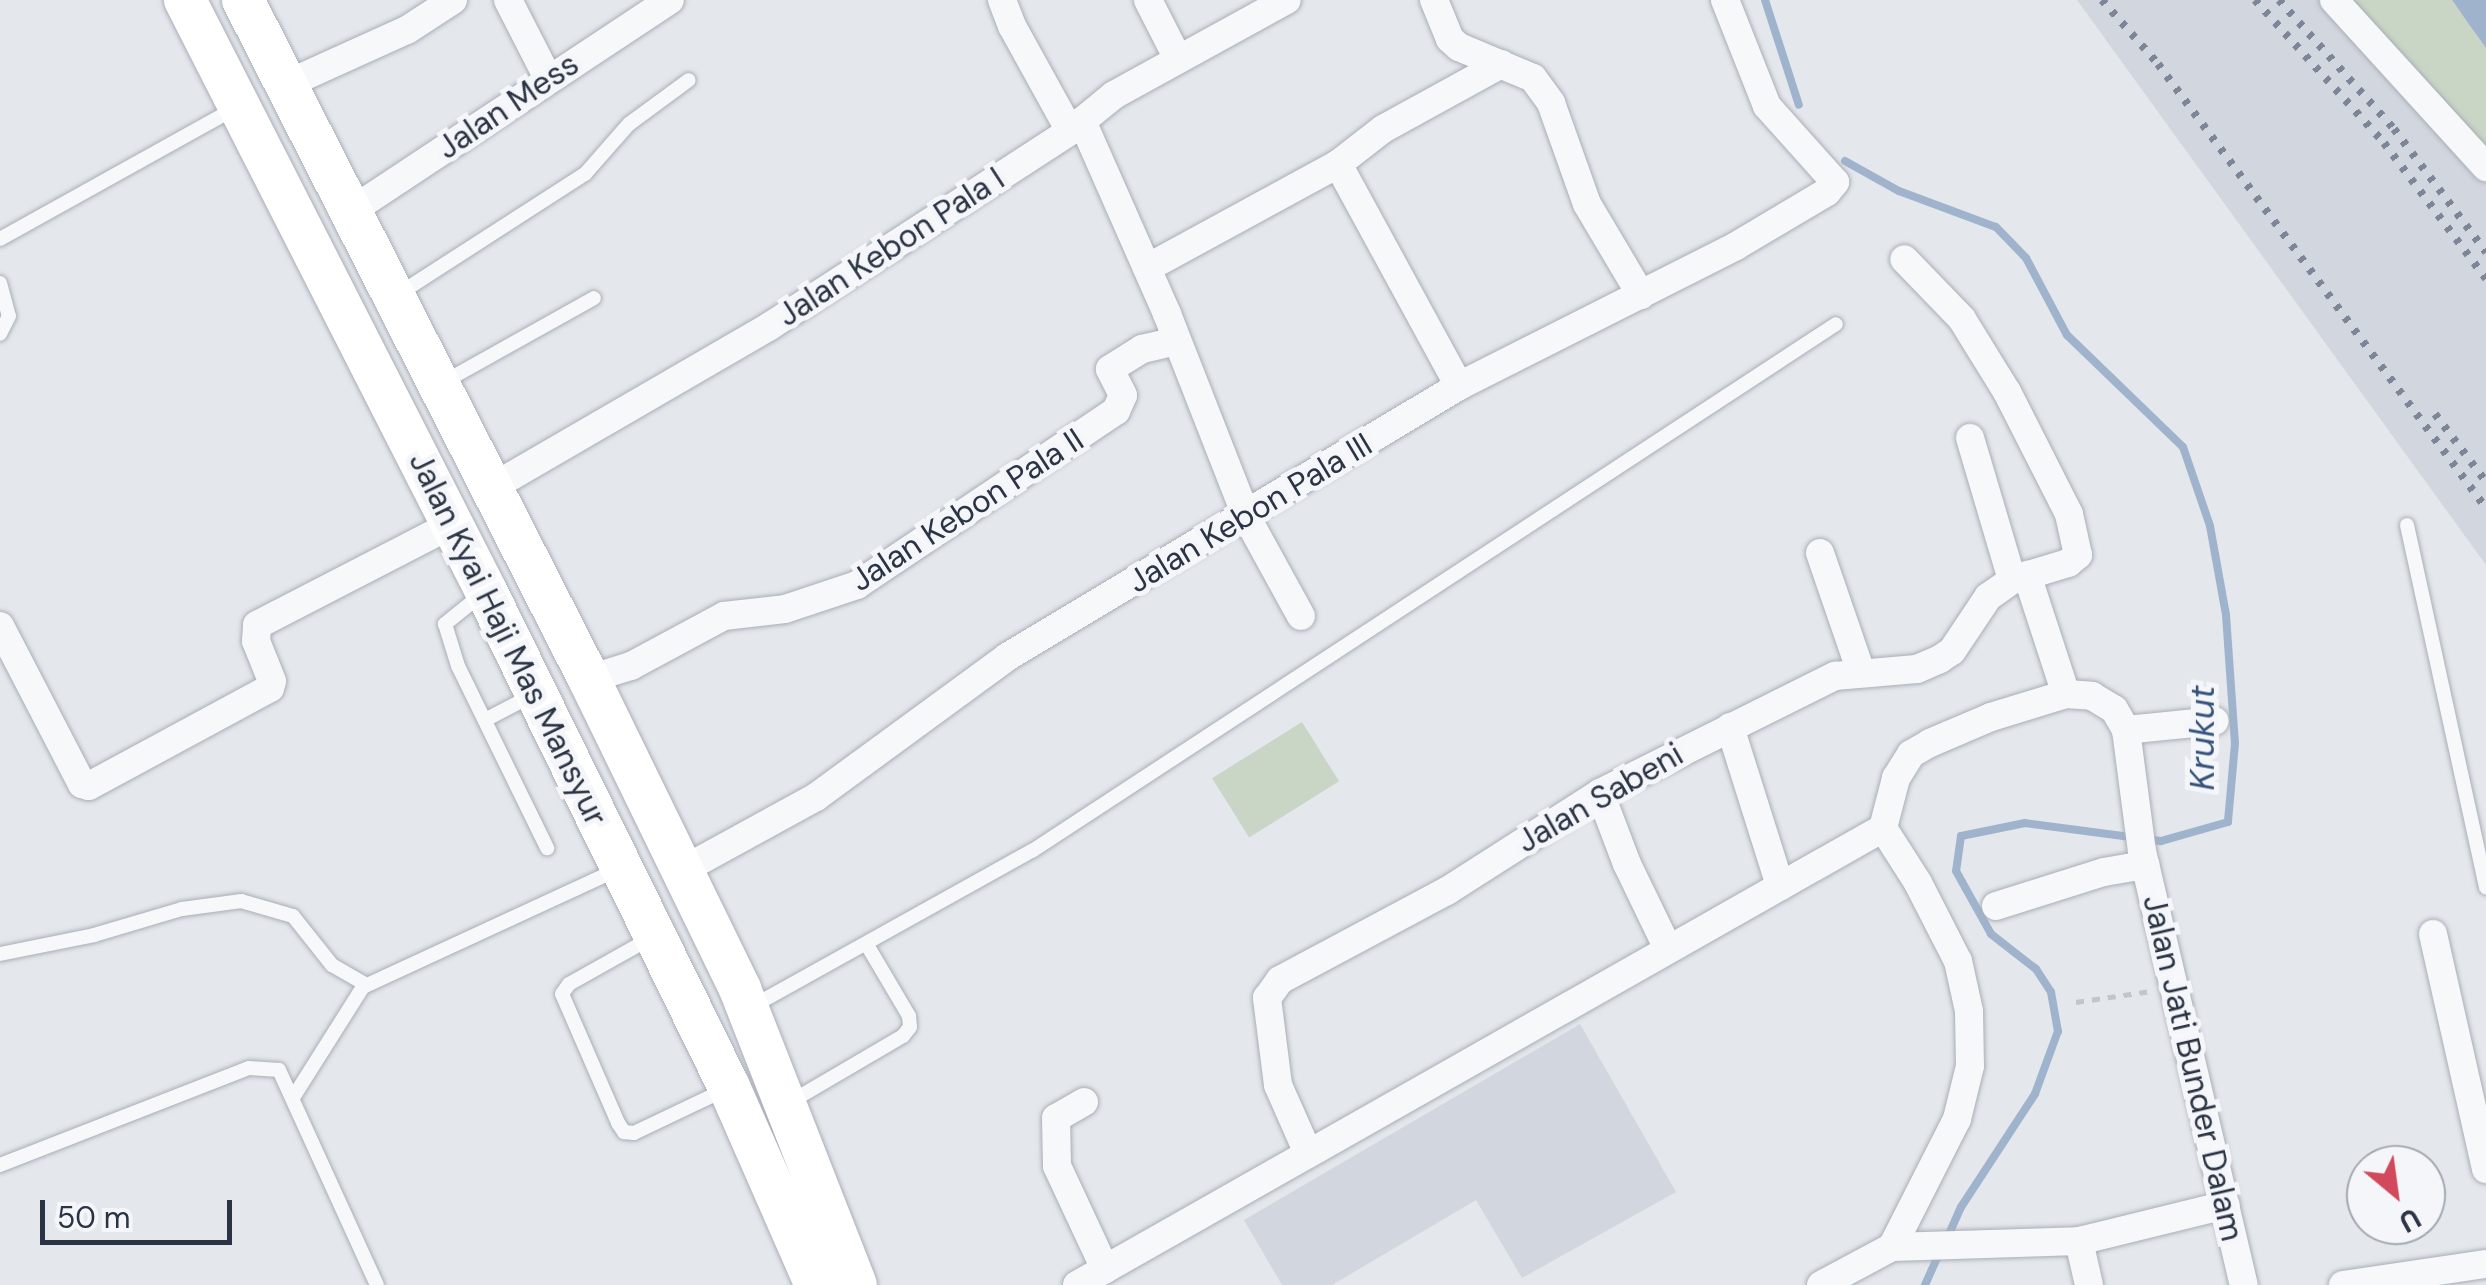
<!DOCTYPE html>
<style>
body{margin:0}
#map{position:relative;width:2486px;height:1285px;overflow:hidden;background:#e4e7ec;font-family:"DM Sans",sans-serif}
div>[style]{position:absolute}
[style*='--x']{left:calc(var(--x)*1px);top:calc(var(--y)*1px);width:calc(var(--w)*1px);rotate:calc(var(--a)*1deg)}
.built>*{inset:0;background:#d2d6de}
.green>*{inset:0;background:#c9d6c5;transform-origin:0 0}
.water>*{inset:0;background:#9fb4cc}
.stream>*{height:8px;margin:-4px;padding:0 4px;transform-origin:4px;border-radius:4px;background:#9fb4cc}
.path>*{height:5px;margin-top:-2.5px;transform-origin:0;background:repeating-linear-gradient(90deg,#c2c5cb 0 8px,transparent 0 16px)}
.roads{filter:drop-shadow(0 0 2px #a9aeb7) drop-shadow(0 0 2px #a9aeb7)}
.lane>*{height:14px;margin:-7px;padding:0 7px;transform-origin:7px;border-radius:7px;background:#f7f8fa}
.street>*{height:28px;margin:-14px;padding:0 14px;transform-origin:14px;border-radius:14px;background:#f7f8fa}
.primary>*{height:42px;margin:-21px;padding:0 21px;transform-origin:21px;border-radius:21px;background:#fff}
.rail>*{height:8px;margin-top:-4px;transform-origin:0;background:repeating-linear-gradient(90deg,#7d8696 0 5px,transparent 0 15px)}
span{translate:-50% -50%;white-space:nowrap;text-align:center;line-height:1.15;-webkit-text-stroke:10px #f4f6f9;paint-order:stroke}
.street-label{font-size:32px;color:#2b3445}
.water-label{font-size:35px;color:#34527a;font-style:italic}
.north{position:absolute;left:2346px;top:1145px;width:100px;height:100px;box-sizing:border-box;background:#f4f6f9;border:2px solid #a4a8b1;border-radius:50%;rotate:151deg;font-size:28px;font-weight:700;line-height:40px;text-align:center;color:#2b3445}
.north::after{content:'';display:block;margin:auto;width:35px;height:45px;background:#d1495b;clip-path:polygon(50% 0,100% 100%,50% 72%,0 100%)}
.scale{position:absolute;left:40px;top:1200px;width:192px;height:45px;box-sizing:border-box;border:5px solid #2b3445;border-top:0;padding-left:12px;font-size:30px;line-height:35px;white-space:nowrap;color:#2b3445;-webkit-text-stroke:8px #f4f6f9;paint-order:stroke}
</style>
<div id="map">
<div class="built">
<div style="clip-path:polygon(2077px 0,2331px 0,2486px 181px,2486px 565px)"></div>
<div style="clip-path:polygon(1580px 1024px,1676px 1192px,1522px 1278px,1476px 1200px,1332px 1285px,1282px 1285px,1244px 1220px)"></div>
</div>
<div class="green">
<div style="clip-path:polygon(2331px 0,2452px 0,2486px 48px,2486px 181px)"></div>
<div style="left:1302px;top:722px;width:70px;height:106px;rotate:58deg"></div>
</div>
<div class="water">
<div style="clip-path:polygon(2452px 0,2486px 0,2486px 48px,2468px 23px)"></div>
</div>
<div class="stream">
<div style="--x:1765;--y:0;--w:110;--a:72.1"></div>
<div style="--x:1845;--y:161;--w:62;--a:29.1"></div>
<div style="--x:1899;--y:191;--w:103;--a:20.4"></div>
<div style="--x:1996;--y:227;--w:43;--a:45.9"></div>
<div style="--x:2026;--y:258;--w:87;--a:62"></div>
<div style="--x:2067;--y:335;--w:161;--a:44"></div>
<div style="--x:2183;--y:447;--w:83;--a:71.1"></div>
<div style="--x:2210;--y:526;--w:90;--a:79.8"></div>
<div style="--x:2226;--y:615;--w:128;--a:86"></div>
<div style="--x:2235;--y:743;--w:79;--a:95.1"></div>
<div style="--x:2228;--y:822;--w:70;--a:164.2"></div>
<div style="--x:2161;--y:841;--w:137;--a:-172.5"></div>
<div style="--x:2025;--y:823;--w:65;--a:168.5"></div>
<div style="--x:1961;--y:836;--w:35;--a:98"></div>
<div style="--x:1956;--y:871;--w:72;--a:60.9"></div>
<div style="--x:1991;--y:934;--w:57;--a:37.9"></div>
<div style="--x:2036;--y:969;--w:27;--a:57"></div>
<div style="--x:2051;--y:992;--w:40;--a:80"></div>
<div style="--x:2058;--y:1031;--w:67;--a:110.1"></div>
<div style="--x:2035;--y:1094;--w:135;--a:123.2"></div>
<div style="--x:1961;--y:1207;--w:36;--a:114"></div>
<div style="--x:1925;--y:1285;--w:36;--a:-66"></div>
</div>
<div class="path">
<div style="--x:2076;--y:1002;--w:76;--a:-8.3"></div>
</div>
<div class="roads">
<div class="lane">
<div style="--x:0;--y:239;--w:269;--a:-29.1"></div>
<div style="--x:0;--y:283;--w:34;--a:75"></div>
<div style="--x:9;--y:316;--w:20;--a:117"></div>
<div style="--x:397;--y:295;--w:224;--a:-32.8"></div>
<div style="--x:585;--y:174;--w:67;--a:-48.7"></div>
<div style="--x:629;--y:124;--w:74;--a:-36.3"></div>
<div style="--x:442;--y:383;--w:174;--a:-29.2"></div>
<div style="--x:2407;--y:525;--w:371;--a:77.7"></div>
<div style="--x:482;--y:594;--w:48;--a:141"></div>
<div style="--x:445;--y:624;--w:44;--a:72.8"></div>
<div style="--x:458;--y:666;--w:203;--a:63.9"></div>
<div style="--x:485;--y:720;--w:52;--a:-27.6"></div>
<div style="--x:651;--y:938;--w:94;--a:150.7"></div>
<div style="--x:569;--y:984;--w:12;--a:125"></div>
<div style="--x:562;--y:994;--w:141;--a:66.5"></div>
<div style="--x:618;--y:1123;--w:11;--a:56"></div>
<div style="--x:624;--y:1132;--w:10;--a:6"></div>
<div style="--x:634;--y:1133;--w:100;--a:-25.5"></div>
<div style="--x:0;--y:954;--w:96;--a:-11.4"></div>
<div style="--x:94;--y:935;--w:92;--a:-16.5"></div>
<div style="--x:182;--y:909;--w:60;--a:-7.7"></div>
<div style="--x:241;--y:901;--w:54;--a:16.1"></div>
<div style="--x:293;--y:916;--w:63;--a:51.5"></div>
<div style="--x:332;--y:965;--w:39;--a:30"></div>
<div style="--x:753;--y:1006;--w:319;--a:-29.1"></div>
<div style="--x:1032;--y:851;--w:961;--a:-33.24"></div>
<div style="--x:294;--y:1096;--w:129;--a:-57.7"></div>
<div style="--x:363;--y:987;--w:279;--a:-24.8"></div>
<div style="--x:792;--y:1101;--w:129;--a:-30.4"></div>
<div style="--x:903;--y:1036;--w:11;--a:-52"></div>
<div style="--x:910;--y:1027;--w:11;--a:-95"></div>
<div style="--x:909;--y:1016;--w:82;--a:-120.6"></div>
<div style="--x:0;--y:1165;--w:267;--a:-21.3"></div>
<div style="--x:249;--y:1068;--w:30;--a:4"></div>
<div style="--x:279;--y:1070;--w:236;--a:65.5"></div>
</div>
<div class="street">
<div style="--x:508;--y:0;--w:88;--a:62.9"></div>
<div style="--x:1002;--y:0;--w:28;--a:69"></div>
<div style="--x:1012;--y:26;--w:120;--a:61.1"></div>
<div style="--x:1148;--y:0;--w:66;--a:63"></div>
<div style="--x:1434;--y:0;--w:42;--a:67.7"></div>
<div style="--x:1450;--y:39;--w:12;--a:42"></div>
<div style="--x:1459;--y:47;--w:80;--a:22.7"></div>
<div style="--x:1533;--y:78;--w:31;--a:54"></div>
<div style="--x:1551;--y:103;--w:107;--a:70.4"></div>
<div style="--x:1587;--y:204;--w:106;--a:59.3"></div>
<div style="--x:2334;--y:0;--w:226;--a:47.7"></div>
<div style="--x:285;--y:85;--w:134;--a:-24.3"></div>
<div style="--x:407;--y:30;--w:55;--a:-33.1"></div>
<div style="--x:1082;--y:121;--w:211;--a:66.2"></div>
<div style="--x:1167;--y:314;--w:217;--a:68.6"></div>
<div style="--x:1246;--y:516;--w:114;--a:61.2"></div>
<div style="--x:1338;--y:164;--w:253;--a:61.4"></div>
<div style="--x:348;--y:213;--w:386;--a:-33.5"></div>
<div style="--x:1147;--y:268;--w:217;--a:-28.6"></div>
<div style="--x:1338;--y:164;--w:57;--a:-37.9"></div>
<div style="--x:1383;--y:129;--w:135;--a:-28.8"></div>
<div style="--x:1970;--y:438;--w:148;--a:73.5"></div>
<div style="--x:489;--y:489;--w:325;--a:-30.1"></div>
<div style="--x:770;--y:326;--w:358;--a:-33"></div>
<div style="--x:1070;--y:131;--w:57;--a:-39.3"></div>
<div style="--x:1114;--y:95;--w:197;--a:-28.8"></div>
<div style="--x:1820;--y:553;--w:126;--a:71"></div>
<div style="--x:2027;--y:575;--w:125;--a:71.9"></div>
<div style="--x:0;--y:626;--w:178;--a:62.6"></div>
<div style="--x:82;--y:784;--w:7;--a:16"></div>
<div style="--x:89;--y:786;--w:206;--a:-28.4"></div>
<div style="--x:270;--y:688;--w:7;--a:-74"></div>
<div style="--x:272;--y:681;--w:43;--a:-111.8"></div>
<div style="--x:256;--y:641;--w:16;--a:-86"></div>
<div style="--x:257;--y:625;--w:218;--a:-27.3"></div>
<div style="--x:589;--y:679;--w:44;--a:-17.2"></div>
<div style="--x:631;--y:666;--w:106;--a:-28.3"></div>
<div style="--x:724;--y:616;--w:61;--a:-6.5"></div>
<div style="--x:785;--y:609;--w:76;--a:-18.4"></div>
<div style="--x:857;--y:585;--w:312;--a:-33.9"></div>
<div style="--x:1116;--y:411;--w:17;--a:-66"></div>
<div style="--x:1123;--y:395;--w:29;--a:-117"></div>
<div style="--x:1110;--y:369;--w:38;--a:-32"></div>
<div style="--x:1142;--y:349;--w:35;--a:-13"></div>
<div style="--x:1730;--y:727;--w:167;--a:72.5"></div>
<div style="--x:2126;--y:730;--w:89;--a:-5.8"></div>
<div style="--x:1600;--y:793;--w:76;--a:69.2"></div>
<div style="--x:1627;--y:864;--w:94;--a:64.2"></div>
<div style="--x:1883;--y:828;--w:65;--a:57.5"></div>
<div style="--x:1918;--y:883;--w:88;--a:62.9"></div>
<div style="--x:1958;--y:961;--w:51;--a:77.6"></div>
<div style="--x:1969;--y:1011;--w:55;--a:89"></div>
<div style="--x:1970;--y:1066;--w:55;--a:103.8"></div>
<div style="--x:1957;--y:1119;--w:144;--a:116.9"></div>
<div style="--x:681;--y:871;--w:154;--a:-28.7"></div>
<div style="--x:816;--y:797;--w:237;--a:-36.2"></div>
<div style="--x:1007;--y:657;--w:527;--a:-30.95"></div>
<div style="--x:1459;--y:386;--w:310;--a:-26.8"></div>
<div style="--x:1736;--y:246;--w:106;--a:-30.7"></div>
<div style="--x:1827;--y:192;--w:13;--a:-51"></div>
<div style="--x:1835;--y:182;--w:102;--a:-131.8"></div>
<div style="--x:1767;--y:106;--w:114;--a:-111.6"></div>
<div style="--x:1996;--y:906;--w:113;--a:-17.5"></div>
<div style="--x:2104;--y:872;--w:42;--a:-9.7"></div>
<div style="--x:2433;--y:934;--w:241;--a:77.3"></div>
<div style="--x:1084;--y:1102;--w:32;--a:150"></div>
<div style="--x:1056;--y:1118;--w:48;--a:88.8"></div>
<div style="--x:1057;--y:1166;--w:114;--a:65"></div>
<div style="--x:1308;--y:1153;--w:74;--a:-113.8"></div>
<div style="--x:1278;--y:1085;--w:88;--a:-97.2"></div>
<div style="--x:1267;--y:998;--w:22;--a:-54"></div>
<div style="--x:1280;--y:980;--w:189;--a:-28.1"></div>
<div style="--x:1447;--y:891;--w:182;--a:-32.6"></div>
<div style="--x:1600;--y:793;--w:263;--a:-26.5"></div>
<div style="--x:1835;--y:676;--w:82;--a:-4.9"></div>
<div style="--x:1917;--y:669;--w:25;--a:-23"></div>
<div style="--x:1940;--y:659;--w:14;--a:-34"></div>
<div style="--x:1952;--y:651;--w:65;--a:-56.3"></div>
<div style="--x:1988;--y:597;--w:29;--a:-35"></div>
<div style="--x:2012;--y:580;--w:59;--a:-16.9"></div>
<div style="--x:2068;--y:563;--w:13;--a:-39"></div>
<div style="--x:2078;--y:555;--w:42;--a:-102.4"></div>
<div style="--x:2069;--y:514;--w:137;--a:-116.9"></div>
<div style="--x:2007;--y:392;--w:86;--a:-121.7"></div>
<div style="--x:1962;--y:319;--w:83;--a:-134"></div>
<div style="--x:2079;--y:1241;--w:45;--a:77.2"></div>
<div style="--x:1077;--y:1285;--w:927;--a:-29.55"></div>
<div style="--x:1883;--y:828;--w:52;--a:-75.4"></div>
<div style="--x:1896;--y:778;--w:28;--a:-58"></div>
<div style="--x:1911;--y:754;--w:22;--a:-30"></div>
<div style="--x:1930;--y:743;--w:66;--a:-23.1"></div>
<div style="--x:1991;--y:717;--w:78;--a:-17"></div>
<div style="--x:2066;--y:694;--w:26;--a:4"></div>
<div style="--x:2092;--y:696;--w:26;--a:31"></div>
<div style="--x:2114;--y:709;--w:24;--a:60"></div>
<div style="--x:2126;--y:730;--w:122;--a:82.5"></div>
<div style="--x:2142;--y:851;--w:446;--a:76.8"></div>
<div style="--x:1821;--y:1285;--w:81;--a:-28.2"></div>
<div style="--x:1892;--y:1247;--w:187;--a:-1.8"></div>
<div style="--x:2079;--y:1241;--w:151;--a:-13.8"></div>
<div style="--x:2343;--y:1285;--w:145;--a:-8.4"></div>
</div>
<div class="primary">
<div style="--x:185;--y:0;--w:663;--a:63.01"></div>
<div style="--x:486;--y:591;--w:552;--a:63.9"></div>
<div style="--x:729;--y:1087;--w:216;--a:66.3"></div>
<div style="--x:243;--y:0;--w:762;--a:63"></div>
<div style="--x:589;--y:679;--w:345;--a:64"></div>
<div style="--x:740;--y:989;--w:318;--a:68.6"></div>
</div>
</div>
<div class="rail">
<div style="--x:2102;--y:0;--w:85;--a:48.8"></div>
<div style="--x:2158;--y:64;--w:552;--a:53.55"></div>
<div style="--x:2255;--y:0;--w:193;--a:47.9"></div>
<div style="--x:2384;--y:143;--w:170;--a:53.1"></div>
<div style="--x:2279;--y:0;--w:173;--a:48.3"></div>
<div style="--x:2394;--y:129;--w:154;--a:53.2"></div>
<div style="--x:2435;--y:414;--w:85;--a:53.1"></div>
</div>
<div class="street-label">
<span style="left:508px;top:106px;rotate:-34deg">Jalan Mess</span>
<span style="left:891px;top:247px;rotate:-33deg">Jalan Kebon Pala I</span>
<span style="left:967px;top:510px;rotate:-33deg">Jalan Kebon Pala II</span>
<span style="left:1250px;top:513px;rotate:-31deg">Jalan Kebon Pala III</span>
<span style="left:508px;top:639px;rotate:64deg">Jalan Kyai Haji Mas Mansyur</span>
<span style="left:1600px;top:798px;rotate:-30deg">Jalan Sabeni</span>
<span style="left:2193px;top:1068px;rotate:77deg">Jalan Jati Bunder Dalam</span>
</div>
<div class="water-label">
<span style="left:2202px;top:738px;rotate:-90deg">Krukut</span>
</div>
<div class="north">U</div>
<div class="scale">50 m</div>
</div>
